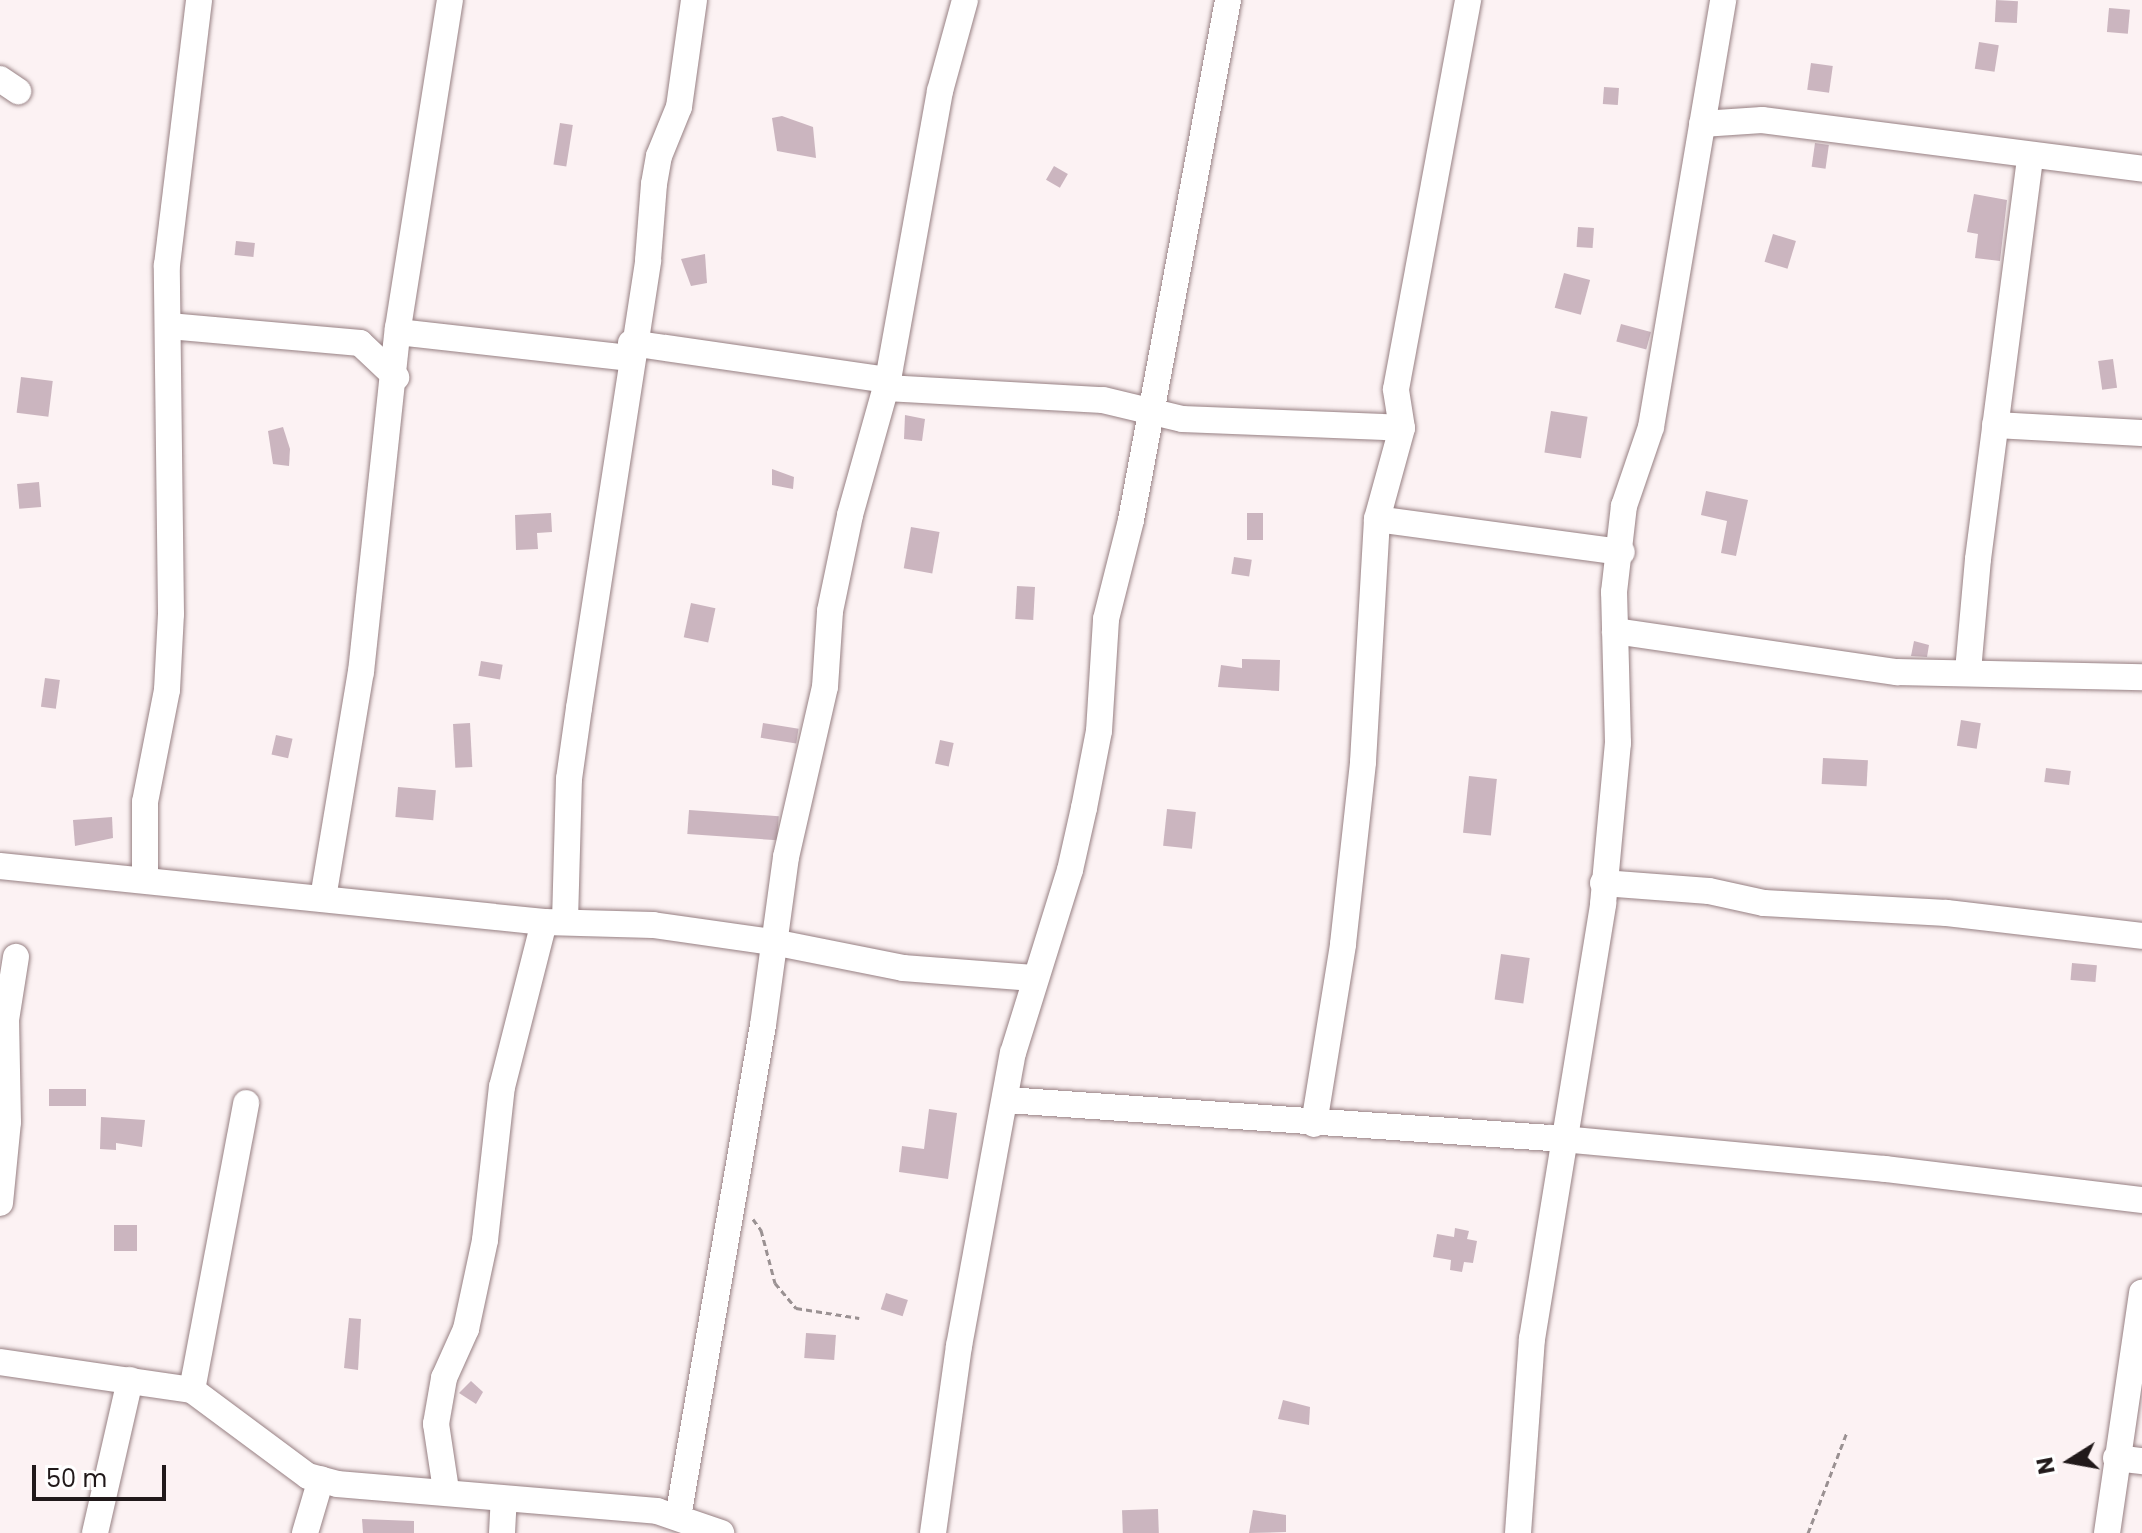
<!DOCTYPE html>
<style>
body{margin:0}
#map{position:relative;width:2142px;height:1533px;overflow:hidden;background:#fcf2f3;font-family:Poppins,sans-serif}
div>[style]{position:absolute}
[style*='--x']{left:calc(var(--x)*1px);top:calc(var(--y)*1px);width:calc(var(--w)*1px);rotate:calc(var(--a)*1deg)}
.building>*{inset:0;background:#cbb5bf;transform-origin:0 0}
.path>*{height:3px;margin-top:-1.5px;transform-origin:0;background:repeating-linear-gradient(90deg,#9a9192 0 6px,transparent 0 10px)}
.roads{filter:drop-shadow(0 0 2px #978083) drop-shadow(0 0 2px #978083)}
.minor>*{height:26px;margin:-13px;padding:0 13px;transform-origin:13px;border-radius:13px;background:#fff}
span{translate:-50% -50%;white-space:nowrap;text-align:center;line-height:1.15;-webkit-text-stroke:6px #fff;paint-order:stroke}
.north{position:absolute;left:2030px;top:1421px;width:80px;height:80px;-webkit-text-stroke:6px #fff;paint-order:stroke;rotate:259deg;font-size:22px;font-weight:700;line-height:32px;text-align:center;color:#21191a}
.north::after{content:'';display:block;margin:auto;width:28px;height:36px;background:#21191a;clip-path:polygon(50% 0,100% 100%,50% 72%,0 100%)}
.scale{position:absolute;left:32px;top:1465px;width:134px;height:36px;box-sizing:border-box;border:4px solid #21191a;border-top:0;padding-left:10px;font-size:24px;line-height:28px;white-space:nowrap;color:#21191a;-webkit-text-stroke:6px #fff;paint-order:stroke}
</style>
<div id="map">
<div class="building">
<div style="left:1996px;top:0;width:22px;height:22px;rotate:3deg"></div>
<div style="left:2109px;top:8px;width:21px;height:24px;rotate:5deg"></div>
<div style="left:1979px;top:42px;width:20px;height:27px;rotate:9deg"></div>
<div style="left:1811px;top:63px;width:22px;height:27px;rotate:8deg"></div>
<div style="left:1604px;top:87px;width:15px;height:17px;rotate:4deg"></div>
<div style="clip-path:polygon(782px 116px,813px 127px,816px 158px,777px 151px,772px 118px)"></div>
<div style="left:560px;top:123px;width:13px;height:42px;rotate:9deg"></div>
<div style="left:1815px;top:143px;width:14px;height:24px;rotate:8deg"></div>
<div style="left:1054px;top:166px;width:16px;height:16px;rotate:30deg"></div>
<div style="clip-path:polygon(1974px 194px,2007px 200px,2000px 261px,1975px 258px,1978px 234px,1967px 232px)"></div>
<div style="left:1578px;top:227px;width:16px;height:20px;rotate:4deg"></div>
<div style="left:1773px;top:234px;width:24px;height:29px;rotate:17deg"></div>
<div style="left:236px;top:241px;width:19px;height:14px;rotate:6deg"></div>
<div style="clip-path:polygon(705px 254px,707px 283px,691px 286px,681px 259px)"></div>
<div style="left:1564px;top:273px;width:27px;height:36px;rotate:15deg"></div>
<div style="left:1621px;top:324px;width:31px;height:18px;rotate:15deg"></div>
<div style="left:2113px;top:359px;width:29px;height:15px;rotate:82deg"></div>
<div style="left:21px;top:377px;width:32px;height:36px;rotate:7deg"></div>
<div style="left:1551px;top:411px;width:37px;height:42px;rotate:9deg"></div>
<div style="clip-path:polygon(905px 415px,925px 419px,922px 441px,904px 439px)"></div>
<div style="clip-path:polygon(283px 427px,290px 449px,289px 466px,273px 464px,268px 431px)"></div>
<div style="clip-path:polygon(772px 469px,794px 477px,793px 489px,772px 485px)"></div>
<div style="left:39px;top:482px;width:25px;height:22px;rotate:85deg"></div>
<div style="clip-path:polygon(1706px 491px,1748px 500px,1736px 556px,1721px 553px,1727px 521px,1701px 515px)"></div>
<div style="clip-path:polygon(551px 513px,552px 532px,537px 533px,538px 549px,516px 550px,515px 515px)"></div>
<div style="left:1247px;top:513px;width:16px;height:27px"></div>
<div style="left:911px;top:527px;width:29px;height:42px;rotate:10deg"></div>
<div style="left:1234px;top:557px;width:18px;height:17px;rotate:9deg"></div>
<div style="left:1017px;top:586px;width:18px;height:33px;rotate:3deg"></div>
<div style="left:691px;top:603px;width:25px;height:35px;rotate:12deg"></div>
<div style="clip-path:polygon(1914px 641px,1929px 645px,1927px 657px,1911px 656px)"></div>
<div style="clip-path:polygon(1242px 659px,1280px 660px,1279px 691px,1218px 687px,1221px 665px,1242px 668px)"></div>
<div style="left:481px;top:661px;width:22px;height:15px;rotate:10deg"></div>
<div style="left:45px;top:678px;width:15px;height:29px;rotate:8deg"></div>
<div style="left:1961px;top:720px;width:20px;height:26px;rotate:9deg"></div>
<div style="left:470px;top:723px;width:44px;height:17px;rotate:87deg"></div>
<div style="left:763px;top:723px;width:36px;height:15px;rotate:9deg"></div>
<div style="left:276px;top:735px;width:17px;height:20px;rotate:13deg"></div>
<div style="left:940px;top:740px;width:14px;height:24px;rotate:12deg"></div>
<div style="left:1823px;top:758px;width:45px;height:26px;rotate:3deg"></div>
<div style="left:2046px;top:768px;width:25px;height:14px;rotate:7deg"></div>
<div style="left:1469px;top:776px;width:28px;height:57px;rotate:6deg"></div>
<div style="left:398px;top:787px;width:38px;height:30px;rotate:5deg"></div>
<div style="left:1167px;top:809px;width:29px;height:37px;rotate:6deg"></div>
<div style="left:689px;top:810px;width:90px;height:24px;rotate:4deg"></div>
<div style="clip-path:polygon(112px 817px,113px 838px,75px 846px,73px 820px)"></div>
<div style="left:1501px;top:954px;width:29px;height:46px;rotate:8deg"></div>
<div style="left:2072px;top:963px;width:25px;height:17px;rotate:5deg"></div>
<div style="left:86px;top:1089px;width:17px;height:37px;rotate:90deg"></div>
<div style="clip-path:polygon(929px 1109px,957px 1113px,948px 1179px,899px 1172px,902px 1146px,924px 1149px)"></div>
<div style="clip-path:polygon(101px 1117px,145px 1120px,142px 1147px,116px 1143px,116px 1150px,100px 1149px)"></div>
<div style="left:114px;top:1225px;width:23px;height:26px"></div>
<div style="clip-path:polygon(1455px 1228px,1469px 1231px,1467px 1239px,1477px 1241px,1473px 1263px,1464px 1262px,1462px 1272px,1450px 1270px,1451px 1260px,1433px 1257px,1437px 1234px,1454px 1237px)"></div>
<div style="left:886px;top:1293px;width:23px;height:17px;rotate:18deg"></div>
<div style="clip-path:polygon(349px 1318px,361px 1319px,358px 1370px,344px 1368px)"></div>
<div style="left:806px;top:1333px;width:30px;height:25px;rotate:4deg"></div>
<div style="clip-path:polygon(471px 1381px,483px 1392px,476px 1404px,459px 1393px)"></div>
<div style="clip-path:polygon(1283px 1400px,1310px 1407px,1309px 1425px,1278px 1419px)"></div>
<div style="left:1158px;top:1509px;width:24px;height:36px;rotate:88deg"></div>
<div style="clip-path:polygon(1253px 1510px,1286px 1515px,1286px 1532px,1249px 1533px)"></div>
<div style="clip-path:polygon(362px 1519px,414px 1521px,414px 1533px,363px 1533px)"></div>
</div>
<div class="path">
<div style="--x:753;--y:1219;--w:14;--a:54"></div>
<div style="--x:761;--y:1230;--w:55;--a:75.2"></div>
<div style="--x:775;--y:1283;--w:33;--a:50"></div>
<div style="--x:796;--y:1308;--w:64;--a:9"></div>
<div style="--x:1808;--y:1533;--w:108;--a:-68.9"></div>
</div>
<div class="roads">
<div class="minor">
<div style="--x:0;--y:79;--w:22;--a:34"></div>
<div style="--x:1702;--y:124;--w:60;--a:-3.8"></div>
<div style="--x:1762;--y:120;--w:383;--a:7.3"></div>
<div style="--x:169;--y:326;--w:192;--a:5.1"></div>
<div style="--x:360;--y:343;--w:50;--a:43.4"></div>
<div style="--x:398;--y:332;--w:232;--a:6.4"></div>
<div style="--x:631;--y:343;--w:260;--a:8.2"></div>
<div style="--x:888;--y:380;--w:294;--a:-79.8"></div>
<div style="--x:940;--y:91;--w:94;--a:-74.6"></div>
<div style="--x:886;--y:388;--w:217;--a:3.2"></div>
<div style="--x:1103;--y:400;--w:81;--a:13.5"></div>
<div style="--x:1182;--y:419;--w:220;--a:2.3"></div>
<div style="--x:1995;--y:425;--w:147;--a:3.1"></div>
<div style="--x:1377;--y:519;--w:247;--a:7.7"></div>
<div style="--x:1615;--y:631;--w:285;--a:8.3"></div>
<div style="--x:1897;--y:672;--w:245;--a:1.2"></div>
<div style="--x:1968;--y:671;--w:112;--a:-84.9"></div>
<div style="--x:1978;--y:559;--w:404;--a:-82.6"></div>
<div style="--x:0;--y:866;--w:547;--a:5.88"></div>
<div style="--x:544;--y:922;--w:109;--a:1.6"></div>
<div style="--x:653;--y:925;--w:121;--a:8.1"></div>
<div style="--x:773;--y:942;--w:133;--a:11.3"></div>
<div style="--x:903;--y:968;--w:131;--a:4.4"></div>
<div style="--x:145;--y:879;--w:77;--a:-90"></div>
<div style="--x:145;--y:802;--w:114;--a:-78.9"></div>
<div style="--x:167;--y:690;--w:76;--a:-87"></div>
<div style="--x:171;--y:614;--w:349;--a:-90.7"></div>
<div style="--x:167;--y:265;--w:267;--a:-83.1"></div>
<div style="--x:1603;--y:883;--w:106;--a:4.3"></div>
<div style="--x:1709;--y:891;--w:56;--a:12.3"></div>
<div style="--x:1764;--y:903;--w:183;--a:3.1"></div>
<div style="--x:1947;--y:913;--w:196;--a:6.7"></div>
<div style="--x:323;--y:898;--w:229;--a:-80.5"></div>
<div style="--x:361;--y:672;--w:346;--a:-83.9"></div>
<div style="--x:398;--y:328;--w:332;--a:-81"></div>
<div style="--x:565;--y:921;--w:142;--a:-88.4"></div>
<div style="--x:569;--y:779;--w:72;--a:-82"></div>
<div style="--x:579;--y:708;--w:453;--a:-81.2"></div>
<div style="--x:648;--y:260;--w:76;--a:-85.5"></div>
<div style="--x:654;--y:184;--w:28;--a:-80"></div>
<div style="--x:659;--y:156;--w:53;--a:-67.8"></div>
<div style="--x:679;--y:107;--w:108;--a:-82"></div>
<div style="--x:1007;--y:1100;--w:545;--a:4"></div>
<div style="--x:1551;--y:1138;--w:335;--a:5.3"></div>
<div style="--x:1885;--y:1169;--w:259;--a:6.9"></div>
<div style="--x:1314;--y:1124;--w:182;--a:-80.8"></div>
<div style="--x:1343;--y:944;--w:183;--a:-83.7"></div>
<div style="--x:1363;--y:762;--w:243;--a:-86.7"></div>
<div style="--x:1377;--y:519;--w:94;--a:-74.6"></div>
<div style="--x:1402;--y:428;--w:39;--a:-99"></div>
<div style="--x:1396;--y:389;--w:396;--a:-79.5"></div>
<div style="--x:0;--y:1203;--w:81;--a:-84.4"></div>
<div style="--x:8;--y:1122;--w:102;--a:-91.1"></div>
<div style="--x:6;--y:1020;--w:64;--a:-81"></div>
<div style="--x:0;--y:1362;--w:194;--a:8.3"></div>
<div style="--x:192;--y:1390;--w:144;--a:36.6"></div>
<div style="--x:308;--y:1476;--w:30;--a:15"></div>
<div style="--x:337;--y:1484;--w:321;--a:4.8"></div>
<div style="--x:657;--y:1511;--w:68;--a:19"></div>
<div style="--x:192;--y:1390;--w:292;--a:-79.3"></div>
<div style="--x:2116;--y:1458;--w:26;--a:7"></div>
<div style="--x:446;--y:1490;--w:67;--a:-98.6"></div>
<div style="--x:436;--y:1424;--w:47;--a:-80.1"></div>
<div style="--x:444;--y:1378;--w:54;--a:-65.8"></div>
<div style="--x:466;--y:1329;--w:91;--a:-77.9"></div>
<div style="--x:485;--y:1240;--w:154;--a:-83.7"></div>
<div style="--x:502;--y:1087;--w:170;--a:-75.7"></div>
<div style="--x:678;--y:1517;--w:499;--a:-80.2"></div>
<div style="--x:763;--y:1025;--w:170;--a:-82.2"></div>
<div style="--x:786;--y:857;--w:174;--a:-77.1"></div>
<div style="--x:825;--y:687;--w:76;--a:-86.2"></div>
<div style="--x:830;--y:611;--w:98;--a:-78.2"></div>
<div style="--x:850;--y:515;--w:140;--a:-74.3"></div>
<div style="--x:95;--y:1533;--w:157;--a:-77.1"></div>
<div style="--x:305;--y:1533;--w:56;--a:-73.5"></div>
<div style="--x:502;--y:1533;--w:34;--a:-87"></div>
<div style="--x:933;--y:1533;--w:189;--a:-82.1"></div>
<div style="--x:959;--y:1346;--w:298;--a:-79.6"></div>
<div style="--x:1013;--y:1053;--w:192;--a:-72.7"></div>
<div style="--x:1070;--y:870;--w:64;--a:-77.3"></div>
<div style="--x:1084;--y:808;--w:78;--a:-79"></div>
<div style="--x:1099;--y:731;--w:112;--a:-86.4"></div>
<div style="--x:1106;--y:619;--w:102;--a:-75.8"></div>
<div style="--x:1131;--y:520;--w:529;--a:-79.43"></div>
<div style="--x:1518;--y:1533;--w:195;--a:-85.9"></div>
<div style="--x:1532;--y:1339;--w:441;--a:-80.7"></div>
<div style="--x:1603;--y:904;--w:162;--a:-84.7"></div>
<div style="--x:1618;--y:743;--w:151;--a:-91.5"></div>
<div style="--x:1614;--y:592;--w:87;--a:-83.4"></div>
<div style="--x:1624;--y:506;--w:83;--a:-71.1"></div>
<div style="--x:1651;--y:427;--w:433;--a:-80.4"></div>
<div style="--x:2107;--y:1533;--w:243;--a:-81.7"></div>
</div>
</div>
<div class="north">N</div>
<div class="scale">50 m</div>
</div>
